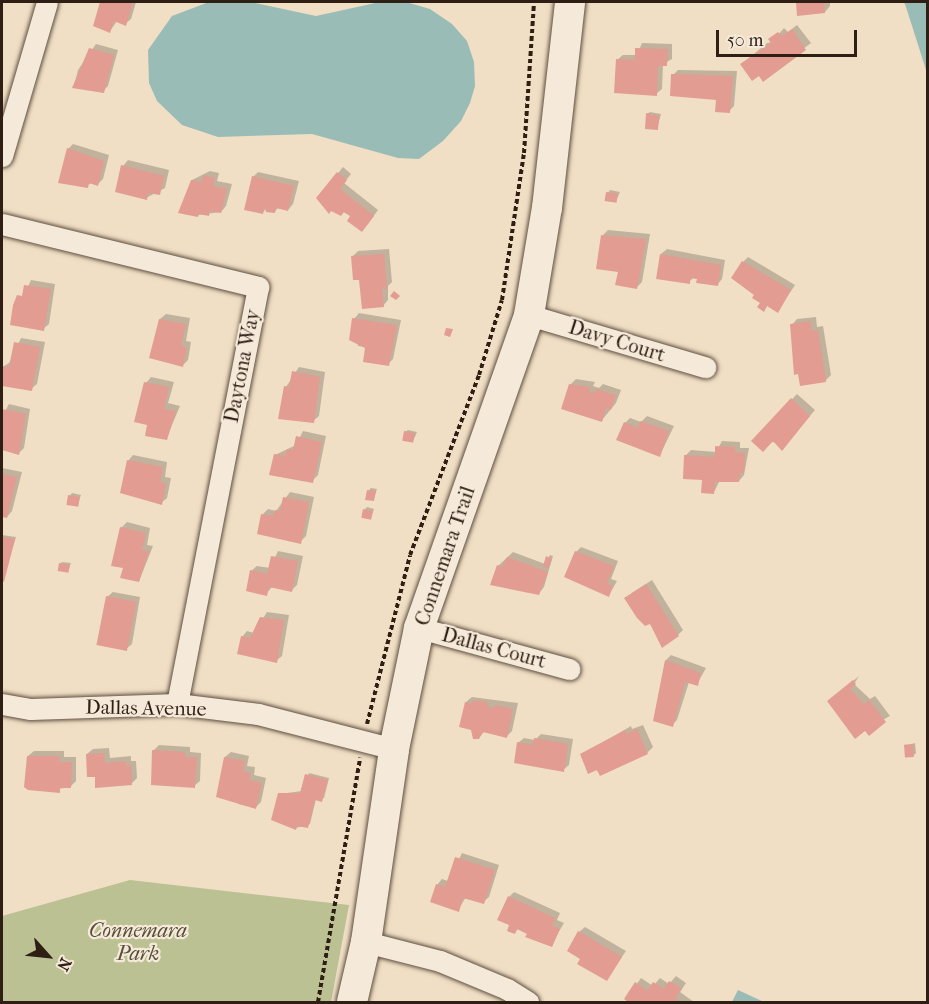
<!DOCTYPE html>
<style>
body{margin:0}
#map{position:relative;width:929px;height:1004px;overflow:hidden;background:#f0dfc4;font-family:"IM FELL French Canon",serif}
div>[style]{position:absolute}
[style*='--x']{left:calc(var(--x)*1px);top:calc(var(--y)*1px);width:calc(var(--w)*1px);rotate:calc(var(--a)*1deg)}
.green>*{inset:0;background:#bbc193}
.water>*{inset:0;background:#9abcb7}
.shadow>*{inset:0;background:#0003}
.building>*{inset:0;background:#e29c92;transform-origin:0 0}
.path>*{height:4px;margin-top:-2px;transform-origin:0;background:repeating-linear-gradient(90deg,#2e1e14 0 4.5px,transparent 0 7.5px)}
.roads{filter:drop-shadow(0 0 2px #5e4e40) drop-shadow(0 0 2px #5e4e40)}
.street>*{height:21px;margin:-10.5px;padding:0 10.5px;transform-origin:10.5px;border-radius:10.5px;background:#f5ead9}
.secondary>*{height:30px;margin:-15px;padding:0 15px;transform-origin:15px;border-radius:15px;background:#f5ead9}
span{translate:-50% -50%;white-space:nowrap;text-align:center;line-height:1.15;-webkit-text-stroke:4.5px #f5ead9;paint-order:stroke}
.street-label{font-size:20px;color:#2e1e14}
.park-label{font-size:20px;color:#584f3a;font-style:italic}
.frame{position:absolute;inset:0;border:3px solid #2e1e14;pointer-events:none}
.north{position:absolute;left:18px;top:926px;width:60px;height:60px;-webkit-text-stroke:4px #f5ead9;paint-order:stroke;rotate:117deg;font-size:16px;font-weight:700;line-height:24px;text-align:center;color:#2e1e14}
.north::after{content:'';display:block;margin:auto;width:21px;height:27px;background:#2e1e14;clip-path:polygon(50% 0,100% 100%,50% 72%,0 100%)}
.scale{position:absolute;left:716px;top:30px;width:141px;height:27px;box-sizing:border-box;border:3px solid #2e1e14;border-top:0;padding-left:8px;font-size:18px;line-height:21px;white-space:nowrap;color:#2e1e14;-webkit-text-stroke:4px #f5ead9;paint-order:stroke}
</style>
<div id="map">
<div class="green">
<div style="clip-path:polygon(130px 880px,349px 905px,331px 1002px,2px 1002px,2px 916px)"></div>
</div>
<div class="water">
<div style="clip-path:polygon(209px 2px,251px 2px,316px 16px,380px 2px,406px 2px,430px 9px,452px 24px,467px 41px,474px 62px,475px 86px,470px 103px,461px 121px,443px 141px,419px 159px,398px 158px,312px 134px,218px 137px,182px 125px,157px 101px,149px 83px,148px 50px,172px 16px)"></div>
<div style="clip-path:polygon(904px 2px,927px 2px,927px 73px,906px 7px)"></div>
<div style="clip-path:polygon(738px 990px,764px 1002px,732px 1002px)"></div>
</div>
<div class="shadow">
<div style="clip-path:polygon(101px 2px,136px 2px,131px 19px,125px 24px,117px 21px,110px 31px,95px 25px)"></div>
<div style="clip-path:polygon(797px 2px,830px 2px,830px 6px,825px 12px,799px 15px)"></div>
<div style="clip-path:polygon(797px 25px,811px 43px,763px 79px,742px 64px,767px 43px,772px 42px,784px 28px,788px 32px)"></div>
<div style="clip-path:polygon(642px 43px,672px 44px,672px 59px,663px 64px,662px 89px,656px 94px,617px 60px,623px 55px,637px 55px)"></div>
<div style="clip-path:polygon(96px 44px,118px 50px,108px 86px,103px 91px,74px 87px,78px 70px)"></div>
<div style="clip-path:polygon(678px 70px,737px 71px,734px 106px,729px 111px,717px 99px,673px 75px)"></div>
<div style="clip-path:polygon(650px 112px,661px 114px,657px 129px,647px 114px)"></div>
<div style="clip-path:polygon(73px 144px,109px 155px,103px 179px,98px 184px,92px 182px,87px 186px,68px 149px)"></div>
<div style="clip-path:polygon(128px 160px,169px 170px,165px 188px,146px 198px,123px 166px)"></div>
<div style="clip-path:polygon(343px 167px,351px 174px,344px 183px,378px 210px,367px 225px,318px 198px)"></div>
<div style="clip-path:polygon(210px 171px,219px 173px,217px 181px,232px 184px,226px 206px,221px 212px,198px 215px,180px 212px,192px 180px)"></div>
<div style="clip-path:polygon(258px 172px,299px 181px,293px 204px,288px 210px,279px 207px,274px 212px,267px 208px,263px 212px,253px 177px)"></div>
<div style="clip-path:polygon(610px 190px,620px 192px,616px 201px,608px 193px)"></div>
<div style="clip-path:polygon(608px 230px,650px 234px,642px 282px,637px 287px,619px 271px,603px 235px)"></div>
<div style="clip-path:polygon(389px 249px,392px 282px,388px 286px,388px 300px,383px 306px,361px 278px,353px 256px,358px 251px)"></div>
<div style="clip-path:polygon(667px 249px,725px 260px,722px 279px,717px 285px,694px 277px,689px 282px,661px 254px)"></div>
<div style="clip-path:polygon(748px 257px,795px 285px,778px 311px,768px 305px,764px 310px,756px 295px,743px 262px)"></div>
<div style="clip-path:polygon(31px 280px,55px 284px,49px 324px,43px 329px,12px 323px)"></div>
<div style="clip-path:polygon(359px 313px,401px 320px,393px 359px,388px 364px,367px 347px,358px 346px,354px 319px)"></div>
<div style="clip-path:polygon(166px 314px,190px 318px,186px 341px,191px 342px,188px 360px,183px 365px,160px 319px)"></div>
<div style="clip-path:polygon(816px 317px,817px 327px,823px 326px,831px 375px,825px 381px,792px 325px,797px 319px)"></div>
<div style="clip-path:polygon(21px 338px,45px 342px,37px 384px,31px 389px,2px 384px,3px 367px,10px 362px)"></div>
<div style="clip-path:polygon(299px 367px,325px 372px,319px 416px,313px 421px,286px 387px)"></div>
<div style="clip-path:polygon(151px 377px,174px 382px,168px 403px,180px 406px,166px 439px,149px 424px,146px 383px)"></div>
<div style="clip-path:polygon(576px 379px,595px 382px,593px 386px,599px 388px,603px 384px,621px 390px,616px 403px,602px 420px,570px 385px)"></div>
<div style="clip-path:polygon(797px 394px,815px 410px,787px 443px,753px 441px)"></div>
<div style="clip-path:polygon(9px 404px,30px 409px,24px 448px,19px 453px,2px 449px,2px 417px)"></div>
<div style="clip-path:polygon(647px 416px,674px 426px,660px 455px,625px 423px,630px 418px,641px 422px)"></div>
<div style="clip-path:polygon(408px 430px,417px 432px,413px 441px,405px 432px)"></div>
<div style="clip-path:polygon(303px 431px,326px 436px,318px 475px,312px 481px,275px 455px,296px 445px)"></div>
<div style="clip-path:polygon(722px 441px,740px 442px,740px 448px,749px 448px,744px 475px,739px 481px,720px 480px,714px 492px,685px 456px,691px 450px,716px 452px)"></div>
<div style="clip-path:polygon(133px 455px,167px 462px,165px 477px,171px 478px,167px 498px,161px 503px,128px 461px)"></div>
<div style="clip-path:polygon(2px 468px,22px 472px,12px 511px,7px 517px,2px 516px)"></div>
<div style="clip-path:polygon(371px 488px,377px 489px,373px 500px,369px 490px)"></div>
<div style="clip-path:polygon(290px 492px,314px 497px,306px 536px,300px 542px,263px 514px,268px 509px,276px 511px)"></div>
<div style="clip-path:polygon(72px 493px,81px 495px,77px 506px,70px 496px)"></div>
<div style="clip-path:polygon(367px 507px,374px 509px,371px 518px,365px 509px)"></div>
<div style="clip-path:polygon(127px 522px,150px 528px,147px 545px,153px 546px,139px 581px,124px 567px,121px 528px)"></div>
<div style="clip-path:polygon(2px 535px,16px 537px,3px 580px,2px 580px)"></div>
<div style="clip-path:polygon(581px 547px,618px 561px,611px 579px,617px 581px,609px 595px,576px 552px)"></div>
<div style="clip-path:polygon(278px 551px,303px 556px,297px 585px,291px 591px,272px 587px,266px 594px,251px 571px,257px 566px,270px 568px)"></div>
<div style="clip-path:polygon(513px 552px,545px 564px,550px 555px,553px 556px,544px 587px,539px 593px,498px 566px)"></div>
<div style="clip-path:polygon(62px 562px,71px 563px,68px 571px,60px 564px)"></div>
<div style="clip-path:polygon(652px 580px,683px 630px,678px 635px,650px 621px,632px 593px)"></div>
<div style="clip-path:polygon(113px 592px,140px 597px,132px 644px,126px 649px,107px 597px)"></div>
<div style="clip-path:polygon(267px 612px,289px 615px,282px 656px,276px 661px,242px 637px,247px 631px,254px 633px)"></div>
<div style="clip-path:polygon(671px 655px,706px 668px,697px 684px,689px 682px,677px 720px,672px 725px,666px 660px)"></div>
<div style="clip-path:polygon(859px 676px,854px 684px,870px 699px,875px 696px,890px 716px,866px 729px,835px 696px)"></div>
<div style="clip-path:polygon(472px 697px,518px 703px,512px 731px,507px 736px,485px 731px,478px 738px,466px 702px)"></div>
<div style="clip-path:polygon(643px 725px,653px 747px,647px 753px,600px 774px,582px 755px,631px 726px,632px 729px)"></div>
<div style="clip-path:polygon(541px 734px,573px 739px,569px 765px,563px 770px,518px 743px,524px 738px,535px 740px)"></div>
<div style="clip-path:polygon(915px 743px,916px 753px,914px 755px,905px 746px)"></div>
<div style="clip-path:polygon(159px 745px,190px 747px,190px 752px,201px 753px,200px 781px,194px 786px,153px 751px)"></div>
<div style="clip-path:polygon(109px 748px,110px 758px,131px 756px,131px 761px,136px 761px,137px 778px,131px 784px,96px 775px,87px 754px,93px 749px)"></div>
<div style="clip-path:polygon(34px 751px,64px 751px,64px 757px,76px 757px,76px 781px,70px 787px,46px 791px,28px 756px)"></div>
<div style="clip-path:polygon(231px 752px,249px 756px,247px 766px,255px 767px,254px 775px,266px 778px,261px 802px,255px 808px,238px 804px,225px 757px)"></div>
<div style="clip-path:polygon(309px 773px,329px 778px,324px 798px,316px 799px,310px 824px,296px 828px,279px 794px,302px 791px)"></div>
<div style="clip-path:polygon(462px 853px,499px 865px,489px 897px,483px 902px,466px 897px,458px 910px,437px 885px,442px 879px,448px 881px)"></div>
<div style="clip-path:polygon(514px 892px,560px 913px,557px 920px,564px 923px,551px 945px,519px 928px,514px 933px,509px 897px)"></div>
<div style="clip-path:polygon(585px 927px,626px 951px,606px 979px,582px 958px,579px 932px)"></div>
<div style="clip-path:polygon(676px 976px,686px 983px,680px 992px,694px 1002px,632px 1002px,626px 999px,641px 978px,653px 986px,660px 978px,669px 984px)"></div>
</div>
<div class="building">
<div style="clip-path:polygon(100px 2px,133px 2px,126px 26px,114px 21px,110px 33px,93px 26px)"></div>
<div style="clip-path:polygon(796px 2px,824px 2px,825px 13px,797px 16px)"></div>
<div style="clip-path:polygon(792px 29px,806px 50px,763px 82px,759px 76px,752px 81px,740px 64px,771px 43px,768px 39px,778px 32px,782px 36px)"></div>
<div style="clip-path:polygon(89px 48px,114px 55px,104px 93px,72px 88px)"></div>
<div style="clip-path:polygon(635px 48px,668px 49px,667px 66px,658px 66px,657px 96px,614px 93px,616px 59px,635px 60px)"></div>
<div style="clip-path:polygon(671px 74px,733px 76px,730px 113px,715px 112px,716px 100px,670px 96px)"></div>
<div style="clip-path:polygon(646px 113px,659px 116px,658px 130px,645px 129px)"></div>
<div style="clip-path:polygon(67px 148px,104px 161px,98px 186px,89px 183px,88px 188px,58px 183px)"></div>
<div style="clip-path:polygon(121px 165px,164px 176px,160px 195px,148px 193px,147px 200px,115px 192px)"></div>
<div style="clip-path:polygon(337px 172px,347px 180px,340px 189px,374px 216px,362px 232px,347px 221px,350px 216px,344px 212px,341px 216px,331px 211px,329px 214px,316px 198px)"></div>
<div style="clip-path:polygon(203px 175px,215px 178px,213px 186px,227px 189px,221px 213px,210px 211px,209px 216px,199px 214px,198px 217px,178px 213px,191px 180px,202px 182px)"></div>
<div style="clip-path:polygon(252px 176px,294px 186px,288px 211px,276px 208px,275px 213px,266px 212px,265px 206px,263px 214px,244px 210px)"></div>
<div style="left:606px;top:192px;width:12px;height:9px;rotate:9deg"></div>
<div style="clip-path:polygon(601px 235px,646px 239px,637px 289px,615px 285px,618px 272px,596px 269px)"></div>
<div style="clip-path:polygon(384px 254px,387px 289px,382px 289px,384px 307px,362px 309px,359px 280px,353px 280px,351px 256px)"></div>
<div style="clip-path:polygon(660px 254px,721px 265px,718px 286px,696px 283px,697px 279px,690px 278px,690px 284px,656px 279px)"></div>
<div style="clip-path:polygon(742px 261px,791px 290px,778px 313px,767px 306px,764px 312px,757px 307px,760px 303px,752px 298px,754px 295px,731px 278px)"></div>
<div style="clip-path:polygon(24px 285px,51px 289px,44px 331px,10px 325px,13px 305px,17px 295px,22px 296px)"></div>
<div style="clip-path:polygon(394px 291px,400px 296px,396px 300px,390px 296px)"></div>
<div style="clip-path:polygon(352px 318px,397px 325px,389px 366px,363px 362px,365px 348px,349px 340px)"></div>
<div style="clip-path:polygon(159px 319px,186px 324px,181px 346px,187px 347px,183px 367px,149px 358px)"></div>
<div style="clip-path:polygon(810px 321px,812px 331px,818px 330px,826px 382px,800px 386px,798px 374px,794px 375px,790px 324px)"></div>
<div style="clip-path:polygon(446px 328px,453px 329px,450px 337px,444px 335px)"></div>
<div style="clip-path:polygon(14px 342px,40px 347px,32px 391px,2px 386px,2px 366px,9px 367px)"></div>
<div style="clip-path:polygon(292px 371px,320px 377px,314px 423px,278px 419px,284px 386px,289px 387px)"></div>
<div style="clip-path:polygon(144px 382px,169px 387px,164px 409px,176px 411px,167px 440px,145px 436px,147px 425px,134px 422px)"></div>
<div style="clip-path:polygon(569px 384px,590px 387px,589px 392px,594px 393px,596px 389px,616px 395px,611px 410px,606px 408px,602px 422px,561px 409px)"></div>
<div style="clip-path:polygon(791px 398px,810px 416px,782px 451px,773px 441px,763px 452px,751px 441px)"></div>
<div style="clip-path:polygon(2px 409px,26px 414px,19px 455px,2px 450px)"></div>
<div style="clip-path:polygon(640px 421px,669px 431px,660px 457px,616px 440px,624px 422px,638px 428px)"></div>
<div style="left:404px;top:431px;width:11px;height:10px;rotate:10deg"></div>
<div style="clip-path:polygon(296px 436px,322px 442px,313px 483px,269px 475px,274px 454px,285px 456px,287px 449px,293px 450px)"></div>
<div style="clip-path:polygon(715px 446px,735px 447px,735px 452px,745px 453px,744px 473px,740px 473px,739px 482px,715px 482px,714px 494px,701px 493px,702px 480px,683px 479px,684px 455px,715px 457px)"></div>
<div style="clip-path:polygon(127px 460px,163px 467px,160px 482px,166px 483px,162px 505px,120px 493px)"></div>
<div style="clip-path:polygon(2px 474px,17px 477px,7px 518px,2px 517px)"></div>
<div style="clip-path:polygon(367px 490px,376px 491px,374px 501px,365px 500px)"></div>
<div style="left:68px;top:495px;width:12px;height:10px;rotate:9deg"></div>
<div style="clip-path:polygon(283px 497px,309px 502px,301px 544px,257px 534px,261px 514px,273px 516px,275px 510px,280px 511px)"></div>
<div style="left:363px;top:509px;width:10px;height:9px;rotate:11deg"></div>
<div style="clip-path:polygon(120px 527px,146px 533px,142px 550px,149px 551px,139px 582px,120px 578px,123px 568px,111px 566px)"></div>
<div style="clip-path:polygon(2px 537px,15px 539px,4px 582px,2px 581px)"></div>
<div style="clip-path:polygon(575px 551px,614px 566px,607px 584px,613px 586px,609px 597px,564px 577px)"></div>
<div style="clip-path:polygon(271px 556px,298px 561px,292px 592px,269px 587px,267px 596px,246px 591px,250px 570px,267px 574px)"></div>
<div style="clip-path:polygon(546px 556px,552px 559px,548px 568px,543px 566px)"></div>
<div style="clip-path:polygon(507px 557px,548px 572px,539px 595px,490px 585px,497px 565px,502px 567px)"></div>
<div style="left:59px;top:563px;width:11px;height:8px;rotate:10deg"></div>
<div style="clip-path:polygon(646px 584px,679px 636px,662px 648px,650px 624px,645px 626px,637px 618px,624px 598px)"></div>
<div style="left:106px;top:596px;width:31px;height:50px;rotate:11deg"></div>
<div style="clip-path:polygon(260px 617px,284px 620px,277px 663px,237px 654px,241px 636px,250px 638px)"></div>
<div style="clip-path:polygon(665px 660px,701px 673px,698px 686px,685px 682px,673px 727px,653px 721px)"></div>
<div style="clip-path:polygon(853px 680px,856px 684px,850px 689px,864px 704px,869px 700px,886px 722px,869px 736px,865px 731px,855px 739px,827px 701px)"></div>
<div style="clip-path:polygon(473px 700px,487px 702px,487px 706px,494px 708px,495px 705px,513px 709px,507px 738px,483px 732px,479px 739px,473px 739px,471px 730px,459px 727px,465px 702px,472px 704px)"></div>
<div style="clip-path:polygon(637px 729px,648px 754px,600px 776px,597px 770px,588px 774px,580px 754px,625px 730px,627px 734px)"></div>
<div style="clip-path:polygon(534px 738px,568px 744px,564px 772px,514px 763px,517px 742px,533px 745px)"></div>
<div style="left:913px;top:744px;width:13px;height:9px;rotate:86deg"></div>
<div style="clip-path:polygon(152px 750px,185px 752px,185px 757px,197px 757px,195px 788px,151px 785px)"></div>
<div style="clip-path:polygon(104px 753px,105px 763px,126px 761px,126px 766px,131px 765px,132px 785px,95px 788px,95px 777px,87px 777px,86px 754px)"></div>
<div style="clip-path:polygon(27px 756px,60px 756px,59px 762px,72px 762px,71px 788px,60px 788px,60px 793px,28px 790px,24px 787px)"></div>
<div style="clip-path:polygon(224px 757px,245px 761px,243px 771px,251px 773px,249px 780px,262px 783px,256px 809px,216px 797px)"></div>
<div style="clip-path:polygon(305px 774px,328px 780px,322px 802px,315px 800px,308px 828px,297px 826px,296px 830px,271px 820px,278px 793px,300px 793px)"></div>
<div style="clip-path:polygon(455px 857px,495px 870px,484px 904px,463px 898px,459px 912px,430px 902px,436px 884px,445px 887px)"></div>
<div style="clip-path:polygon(508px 896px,555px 918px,552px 925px,560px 929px,552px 947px,525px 937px,527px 934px,517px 929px,515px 934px,507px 931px,509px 925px,497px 920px)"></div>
<div style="clip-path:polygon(578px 931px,622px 957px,607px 981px,577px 964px,580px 959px,567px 951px)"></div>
<div style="clip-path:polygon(669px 981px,682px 989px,675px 998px,682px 1002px,628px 1002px,624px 999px,635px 982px,647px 991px,653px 982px,664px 989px)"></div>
</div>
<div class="path">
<div style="--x:367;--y:724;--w:174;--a:-75.7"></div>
<div style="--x:410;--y:555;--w:193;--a:-69"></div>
<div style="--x:479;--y:375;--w:78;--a:-73"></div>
<div style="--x:502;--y:300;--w:149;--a:-81.5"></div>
<div style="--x:524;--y:153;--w:151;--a:-86.2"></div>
<div style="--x:318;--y:1002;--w:248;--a:-80.2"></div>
</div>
<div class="roads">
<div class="street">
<div style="--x:2;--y:156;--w:160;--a:-73.7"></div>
<div style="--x:2;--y:224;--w:264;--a:13.8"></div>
<div style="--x:258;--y:287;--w:425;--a:101"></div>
<div style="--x:529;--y:315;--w:184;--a:16.5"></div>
<div style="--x:419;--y:628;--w:156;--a:15.3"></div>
<div style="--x:2;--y:704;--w:29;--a:10"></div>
<div style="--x:31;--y:709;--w:146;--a:-2"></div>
<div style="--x:177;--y:704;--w:82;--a:7"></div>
<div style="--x:258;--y:714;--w:140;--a:14.4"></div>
<div style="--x:366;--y:942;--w:76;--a:14.4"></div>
<div style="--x:440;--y:961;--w:73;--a:22.7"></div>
<div style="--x:507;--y:989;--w:25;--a:32"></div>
</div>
<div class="secondary">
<div style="--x:352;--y:1002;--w:62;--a:-76.9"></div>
<div style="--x:366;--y:942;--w:195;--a:-81.7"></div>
<div style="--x:394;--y:749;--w:124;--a:-78.3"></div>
<div style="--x:419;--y:628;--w:332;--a:-70.6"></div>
<div style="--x:529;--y:315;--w:109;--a:-80.5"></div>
<div style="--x:547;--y:208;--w:207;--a:-83.6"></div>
</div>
</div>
<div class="street-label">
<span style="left:617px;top:341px;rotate:17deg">Davy Court</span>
<span style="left:242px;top:366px;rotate:-79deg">Daytona Way</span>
<span style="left:445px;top:556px;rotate:-71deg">Connemara Trail</span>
<span style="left:494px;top:648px;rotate:15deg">Dallas Court</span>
<span style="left:146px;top:708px;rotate:1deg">Dallas Avenue</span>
</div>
<div class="park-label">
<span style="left:138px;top:942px">Connemara<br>Park</span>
</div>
<div class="frame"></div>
<div class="north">N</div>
<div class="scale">50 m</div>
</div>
